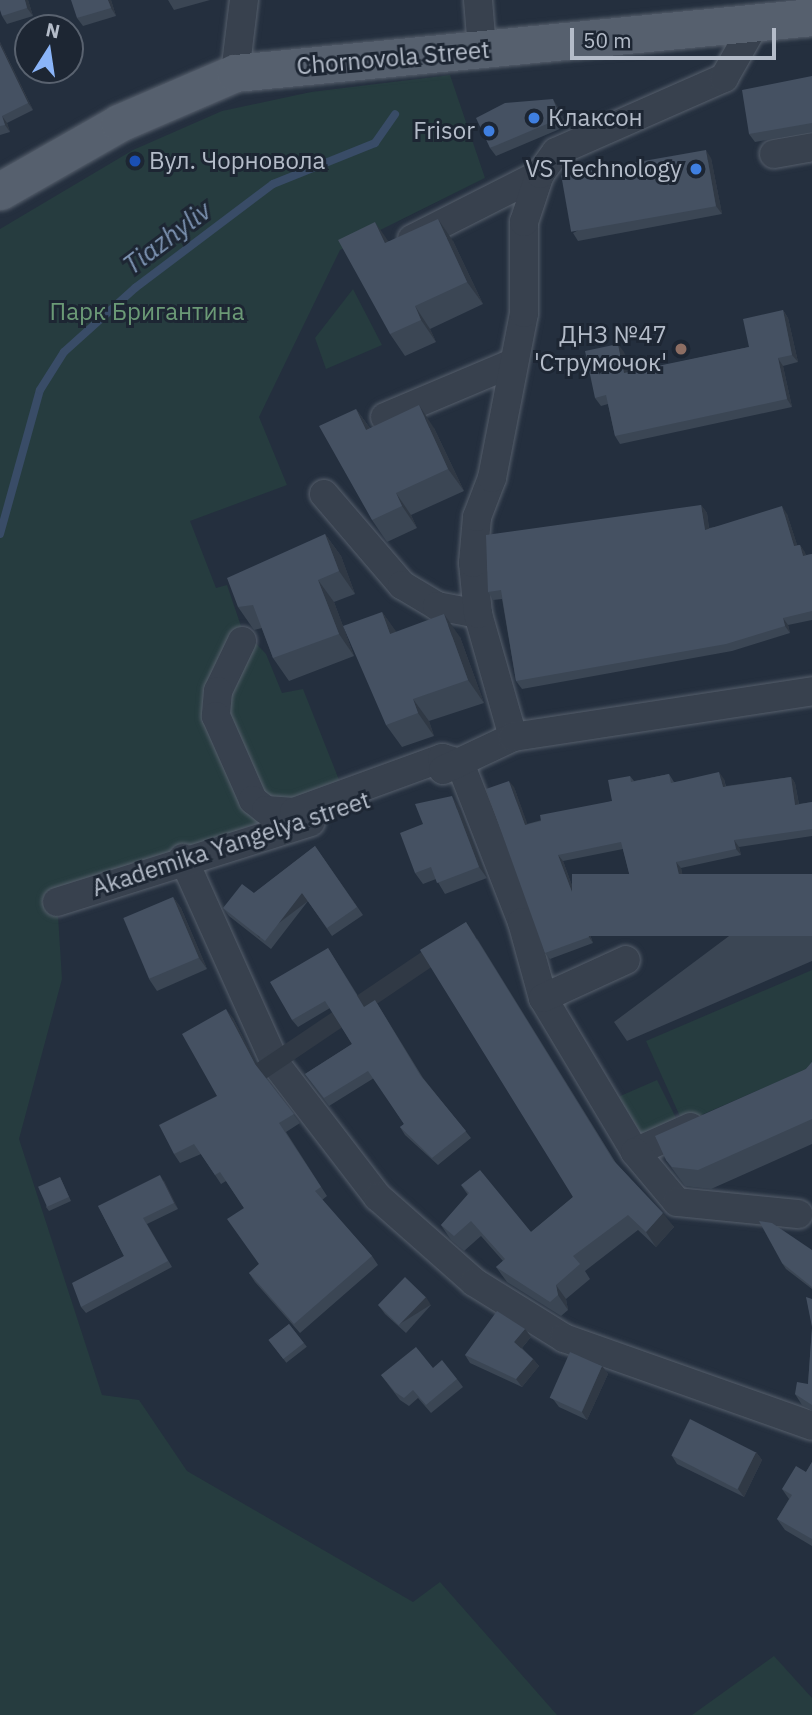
<!DOCTYPE html>
<meta charset="utf-8">
<style>
body{margin:0}
#map{position:relative;width:812px;height:1715px;overflow:hidden;background:#242f3e;font-family:"IBM Plex Sans",sans-serif}
div>[style]{position:absolute}
[style*='--x']{left:calc(var(--x)*1px);top:calc(var(--y)*1px);width:calc(var(--w)*1px);rotate:calc(var(--a)*1deg)}
.green>*{inset:0;background:#263c3f}
.stream>*{height:8px;margin:-4px;padding:0 4px;transform-origin:4px;border-radius:4px;background:#394c67}
.roads{filter:drop-shadow(0 0 2px #565f6c) drop-shadow(0 0 2px #565f6c)}
.minor>*{height:28px;margin:-14px;padding:0 14px;transform-origin:14px;border-radius:14px;background:#38414e}
.major>*{height:37px;margin:-18.5px;padding:0 18.5px;transform-origin:18.5px;border-radius:18.5px;background:#56606e}
.wall>*{inset:0;background:#3b4654;transform-origin:0 0}
.shaded-wall>*{inset:0;background:#303945;transform-origin:0 0}
.building>*{inset:0;background:#455162;transform-origin:0 0}
.dots>*{width:19px;height:19px;translate:-50% -50%;box-sizing:border-box;border:4px solid #1d2633;border-radius:50%}
span{translate:-50% -50%;white-space:nowrap;text-align:center;line-height:1.15;-webkit-text-stroke:6px #1d2633;paint-order:stroke}
.street-label{font-size:24px;color:#b4bcc9}
.poi-label{font-size:24px;color:#b4bcc9}
.left{translate:0 -50%;text-align:left}
.right{translate:-100% -50%;text-align:right}
.park-label{font-size:24px;color:#6b9a76}
.water-label{font-size:26px;color:#7c92b1;font-style:italic}
.north{position:absolute;left:14px;top:14px;width:70px;height:70px;box-sizing:border-box;background:#1d2633;border:2px solid #59626f;border-radius:50%;rotate:12deg;font-size:19px;font-weight:700;line-height:28px;text-align:center;color:#b4bcc9}
.north::after{content:'';display:block;margin:auto;width:24px;height:32px;background:#8ab4f8;clip-path:polygon(50% 0,100% 100%,50% 72%,0 100%)}
.scale{position:absolute;left:570px;top:28px;width:206px;height:32px;box-sizing:border-box;border:4px solid #b4bcc9;border-top:0;padding-left:9px;font-size:21px;line-height:24px;white-space:nowrap;color:#b4bcc9;-webkit-text-stroke:5px #1d2633;paint-order:stroke}
</style>
<div id="map">
<div class="green">
<div style="clip-path:polygon(450px 75px,485px 178px,340px 250px,259px 417px,287px 485px,190px 521px,216px 588px,227px 585px,242px 629px,266px 654px,282px 693px,303px 689px,343px 790px,57px 900px,62px 979px,19px 1139px,102px 1395px,139px 1400px,187px 1471px,413px 1602px,440px 1582px,557px 1715px,0 1715px,0 229px,133px 150px,222px 111px,311px 92px)"></div>
<div style="clip-path:polygon(353px 289px,382px 345px,326px 369px,315px 338px)"></div>
<div style="clip-path:polygon(812px 970px,812px 1067px,683px 1123px,646px 1041px)"></div>
<div style="clip-path:polygon(657px 1080px,678px 1122px,644px 1138px,618px 1097px)"></div>
<div style="clip-path:polygon(774px 1656px,812px 1698px,812px 1715px,692px 1715px)"></div>
</div>
<div class="stream">
<div style="--x:0;--y:534;--w:149;--a:-74.5"></div>
<div style="--x:40;--y:390;--w:45;--a:-57.7"></div>
<div style="--x:64;--y:352;--w:96;--a:-42"></div>
<div style="--x:135;--y:288;--w:173;--a:-37"></div>
<div style="--x:273;--y:184;--w:110;--a:-21.9"></div>
<div style="--x:375;--y:143;--w:35;--a:-55"></div>
</div>
<div class="roads">
<div class="minor">
<div style="--x:478;--y:0;--w:49;--a:85.3"></div>
<div style="--x:235;--y:73;--w:74;--a:-83"></div>
<div style="--x:774;--y:154;--w:39;--a:-10"></div>
<div style="--x:412;--y:239;--w:144;--a:-26.9"></div>
<div style="--x:385;--y:417;--w:139;--a:-22.9"></div>
<div style="--x:324;--y:494;--w:120;--a:49.4"></div>
<div style="--x:402;--y:585;--w:41;--a:31"></div>
<div style="--x:437;--y:606;--w:42;--a:11"></div>
<div style="--x:478;--y:614;--w:128;--a:74.1"></div>
<div style="--x:478;--y:614;--w:51;--a:-95.6"></div>
<div style="--x:473;--y:563;--w:46;--a:-85"></div>
<div style="--x:477;--y:517;--w:42;--a:-69"></div>
<div style="--x:492;--y:478;--w:168;--a:-79"></div>
<div style="--x:524;--y:313;--w:91;--a:-90"></div>
<div style="--x:524;--y:222;--w:51;--a:-71.6"></div>
<div style="--x:540;--y:174;--w:27;--a:-54"></div>
<div style="--x:556;--y:152;--w:184;--a:-23.8"></div>
<div style="--x:724;--y:78;--w:64;--a:-60.3"></div>
<div style="--x:242;--y:641;--w:55;--a:115.6"></div>
<div style="--x:218;--y:691;--w:25;--a:95"></div>
<div style="--x:216;--y:716;--w:92;--a:66.2"></div>
<div style="--x:253;--y:800;--w:16;--a:38"></div>
<div style="--x:266;--y:810;--w:28;--a:4"></div>
<div style="--x:294;--y:812;--w:158;--a:-20"></div>
<div style="--x:442;--y:758;--w:19;--a:16"></div>
<div style="--x:460;--y:763;--w:171;--a:68.7"></div>
<div style="--x:522;--y:922;--w:79;--a:74.6"></div>
<div style="--x:543;--y:998;--w:179;--a:59.1"></div>
<div style="--x:635;--y:1152;--w:61;--a:-24.1"></div>
<div style="--x:443;--y:770;--w:77;--a:-25.2"></div>
<div style="--x:513;--y:737;--w:303;--a:-8.7"></div>
<div style="--x:183;--y:858;--w:225;--a:65.8"></div>
<div style="--x:275;--y:1063;--w:169;--a:52.5"></div>
<div style="--x:378;--y:1197;--w:128;--a:41.5"></div>
<div style="--x:474;--y:1282;--w:106;--a:31.9"></div>
<div style="--x:564;--y:1338;--w:263;--a:19.5"></div>
<div style="--x:57;--y:902;--w:266;--a:-17.5"></div>
<div style="--x:543;--y:998;--w:91;--a:-24.6"></div>
<div style="--x:635;--y:1152;--w:65;--a:50"></div>
<div style="--x:677;--y:1202;--w:122;--a:5.7"></div>
</div>
<div class="major">
<div style="--x:0;--y:191;--w:137;--a:-29.7"></div>
<div style="--x:119;--y:123;--w:126;--a:-23.3"></div>
<div style="--x:235;--y:73;--w:580;--a:-5.54"></div>
</div>
</div>
<div class="wall">
<div style="clip-path:polygon(28px 0,33px 16px,7px 24px,2px 16px)"></div>
<div style="clip-path:polygon(111px 0,116px 16px,83px 26px,77px 18px)"></div>
<div style="clip-path:polygon(168px 0,210px 0,174px 10px)"></div>
<div style="clip-path:polygon(0 42px,33px 110px,7px 123px,10px 132px,0 135px)"></div>
<div style="clip-path:polygon(812px 76px,812px 132px,755px 142px,749px 134px)"></div>
<div style="clip-path:polygon(558px 107px,567px 126px,496px 156px,490px 148px)"></div>
<div style="clip-path:polygon(711px 158px,722px 214px,578px 241px,573px 233px)"></div>
<div style="clip-path:polygon(388px 241px,453px 241px,483px 304px,430px 329px,436px 342px,405px 356px,390px 334px)"></div>
<div style="clip-path:polygon(783px 310px,788px 318px,798px 362px,783px 366px,792px 407px,620px 444px,615px 436px,608px 404px,601px 406px,595px 398px,624px 352px,628px 373px,749px 347px)"></div>
<div style="clip-path:polygon(356px 409px,370px 428px,434px 428px,464px 491px,411px 515px,417px 528px,387px 542px,372px 520px)"></div>
<div style="clip-path:polygon(701px 505px,707px 513px,709px 528px,787px 514px,797px 545px,800px 545px,806px 555px,812px 554px,812px 620px,788px 625px,790px 633px,732px 651px,522px 689px,516px 681px,502px 599px,493px 600px,488px 592px)"></div>
<div style="clip-path:polygon(325px 534px,341px 556px,355px 594px,334px 602px,354px 656px,289px 681px,273px 658px,262px 628px,254px 630px,238px 607px)"></div>
<div style="clip-path:polygon(382px 612px,396px 632px,460px 637px,484px 703px,429px 721px,434px 736px,402px 747px,386px 725px)"></div>
<div style="clip-path:polygon(669px 774px,674px 782px,724px 779px,726px 786px,791px 777px,795px 783px,799px 804px,812px 802px,812px 836px,739px 847px,741px 855px,681px 868px,690px 912px,644px 922px,640px 916px,623px 849px,563px 861px,593px 943px,550px 959px,545px 953px,514px 787px,527px 824px,612px 801px,630px 776px,634px 781px)"></div>
<div style="clip-path:polygon(460px 808px,487px 878px,445px 894px,436px 879px,423px 884px,415px 873px,423px 824px)"></div>
<div style="clip-path:polygon(315px 846px,363px 915px,332px 936px,308px 901px,271px 949px,229px 916px,223px 908px,254px 893px)"></div>
<div style="clip-path:polygon(812px 874px,812px 961px,627px 1041px,614px 1022px)"></div>
<div style="clip-path:polygon(173px 897px,181px 908px,207px 969px,157px 991px,149px 979px)"></div>
<div style="clip-path:polygon(476px 937px,616px 1163px,674px 1227px,656px 1247px,638px 1230px,585px 1271px,590px 1279px,566px 1299px,568px 1310px,561px 1316px,507px 1282px,496px 1267px,503px 1261px,481px 1236px,464px 1251px,451px 1240px,441px 1225px,468px 1195px,461px 1185px,531px 1232px,573px 1197px)"></div>
<div style="clip-path:polygon(328px 948px,365px 1007px,375px 1000px,423px 1078px,471px 1138px,438px 1165px,405px 1135px,400px 1127px,404px 1124px,374px 1078px,329px 1106px,305px 1074px,352px 1044px,330px 1008px,298px 1027px,292px 1020px)"></div>
<div style="clip-path:polygon(233px 1018px,260px 1070px,300px 1123px,286px 1132px,327px 1196px,322px 1200px,372px 1256px,378px 1265px,300px 1333px,255px 1282px,249px 1273px,259px 1264px,244px 1208px,226px 1181px,221px 1184px,201px 1154px,180px 1163px,174px 1154px,217px 1096px)"></div>
<div style="clip-path:polygon(812px 1062px,812px 1144px,711px 1189px,685px 1186px,666px 1160px,806px 1069px)"></div>
<div style="clip-path:polygon(60px 1177px,71px 1201px,49px 1211px,46px 1207px)"></div>
<div style="clip-path:polygon(164px 1181px,178px 1209px,147px 1224px,172px 1267px,86px 1313px,81px 1307px,124px 1256px,98px 1206px)"></div>
<div style="clip-path:polygon(812px 1250px,812px 1289px,786px 1269px,782px 1263px)"></div>
<div style="clip-path:polygon(431px 1305px,406px 1333px,385px 1314px,379px 1306px)"></div>
<div style="left:289px;top:1324px;width:29px;height:26px;rotate:52deg"></div>
<div style="clip-path:polygon(812px 1328px,812px 1411px,802px 1405px,795px 1394px,808px 1384px)"></div>
<div style="clip-path:polygon(525px 1329px,531px 1337px,522px 1348px,533px 1359px,539px 1366px,522px 1387px,470px 1363px,465px 1355px)"></div>
<div style="clip-path:polygon(602px 1366px,608px 1374px,587px 1420px,559px 1407px,553px 1399px)"></div>
<div style="clip-path:polygon(433px 1368px,457px 1379px,463px 1387px,431px 1413px,418px 1398px,409px 1406px,400px 1400px,381px 1375px)"></div>
<div style="clip-path:polygon(756px 1452px,762px 1460px,744px 1497px,677px 1464px,672px 1456px)"></div>
<div style="clip-path:polygon(812px 1462px,812px 1546px,785px 1530px,777px 1519px,789px 1499px,782px 1489px,806px 1472px)"></div>
</div>
<div class="shaded-wall">
<div style="clip-path:polygon(25px 0,28px 0,33px 16px,27px 8px)"></div>
<div style="clip-path:polygon(108px 0,111px 0,116px 16px,111px 8px)"></div>
<div style="clip-path:polygon(0 42px,33px 110px,28px 103px,0 45px)"></div>
<div style="clip-path:polygon(553px 99px,558px 107px,567px 126px,561px 118px)"></div>
<div style="clip-path:polygon(2px 116px,7px 123px,10px 132px,5px 125px)"></div>
<div style="clip-path:polygon(706px 150px,711px 158px,722px 214px,716px 206px)"></div>
<div style="clip-path:polygon(438px 219px,453px 241px,483px 304px,467px 282px)"></div>
<div style="clip-path:polygon(375px 222px,391px 245px,385px 243px)"></div>
<div style="clip-path:polygon(415px 306px,430px 329px,436px 342px,421px 320px)"></div>
<div style="clip-path:polygon(783px 310px,788px 318px,798px 362px,792px 355px)"></div>
<div style="clip-path:polygon(618px 344px,624px 352px,630px 381px,624px 373px)"></div>
<div style="clip-path:polygon(778px 358px,783px 366px,792px 407px,787px 399px)"></div>
<div style="clip-path:polygon(419px 405px,434px 428px,464px 491px,448px 469px)"></div>
<div style="clip-path:polygon(356px 409px,372px 431px,366px 430px)"></div>
<div style="clip-path:polygon(396px 493px,411px 515px,417px 528px,402px 506px)"></div>
<div style="clip-path:polygon(701px 505px,707px 513px,710px 537px,705px 530px)"></div>
<div style="clip-path:polygon(782px 506px,787px 514px,800px 554px,794px 546px)"></div>
<div style="clip-path:polygon(325px 534px,341px 556px,355px 594px,339px 571px)"></div>
<div style="clip-path:polygon(800px 545px,805px 552px,808px 563px,803px 556px)"></div>
<div style="clip-path:polygon(318px 580px,334px 602px,354px 656px,339px 634px)"></div>
<div style="clip-path:polygon(382px 612px,398px 634px,390px 634px)"></div>
<div style="clip-path:polygon(444px 614px,460px 637px,484px 703px,468px 680px)"></div>
<div style="clip-path:polygon(783px 618px,788px 625px,790px 633px,785px 626px)"></div>
<div style="clip-path:polygon(413px 699px,429px 721px,434px 736px,418px 713px)"></div>
<div style="clip-path:polygon(719px 772px,724px 779px,727px 793px,723px 787px)"></div>
<div style="clip-path:polygon(791px 777px,795px 783px,800px 811px,795px 805px)"></div>
<div style="clip-path:polygon(509px 781px,514px 787px,530px 831px,525px 825px)"></div>
<div style="clip-path:polygon(452px 796px,460px 808px,487px 878px,479px 867px)"></div>
<div style="clip-path:polygon(734px 840px,739px 847px,741px 855px,736px 849px)"></div>
<div style="clip-path:polygon(558px 855px,563px 861px,593px 943px,589px 937px)"></div>
<div style="clip-path:polygon(676px 862px,681px 868px,690px 912px,686px 906px)"></div>
<div style="left:302px;top:893px;width:10px;height:61px;rotate:53deg"></div>
<div style="clip-path:polygon(173px 897px,181px 908px,207px 969px,199px 958px)"></div>
<div style="left:466px;top:922px;width:18px;height:280px;rotate:56deg"></div>
<div style="clip-path:polygon(226px 1009px,233px 1018px,262px 1073px,255px 1064px)"></div>
<div style="clip-path:polygon(160px 1175px,164px 1181px,178px 1209px,174px 1203px)"></div>
<div style="clip-path:polygon(663px 1213px,674px 1227px,656px 1247px,646px 1232px)"></div>
<div style="clip-path:polygon(556px 1285px,566px 1299px,568px 1310px,558px 1295px)"></div>
<div style="left:426px;top:1297px;width:9px;height:38px;rotate:58deg"></div>
<div style="clip-path:polygon(525px 1329px,531px 1337px,520px 1350px,514px 1342px)"></div>
<div style="clip-path:polygon(533px 1359px,539px 1366px,522px 1387px,516px 1379px)"></div>
<div style="clip-path:polygon(602px 1366px,608px 1374px,587px 1420px,582px 1412px)"></div>
<div style="clip-path:polygon(756px 1452px,762px 1460px,744px 1497px,738px 1489px)"></div>
</div>
<div class="building">
<div style="clip-path:polygon(0 0,25px 0,27px 8px,2px 16px,0 10px)"></div>
<div style="clip-path:polygon(71px 0,108px 0,111px 8px,77px 18px)"></div>
<div style="clip-path:polygon(0 45px,28px 103px,2px 116px,5px 125px,0 126px)"></div>
<div style="clip-path:polygon(812px 76px,812px 123px,749px 134px,742px 90px)"></div>
<div style="clip-path:polygon(553px 99px,561px 118px,490px 148px,476px 118px,505px 103px)"></div>
<div style="left:706px;top:150px;width:57px;height:147px;rotate:80deg"></div>
<div style="clip-path:polygon(438px 219px,467px 282px,415px 306px,421px 320px,390px 334px,338px 240px,375px 222px,385px 243px)"></div>
<div style="clip-path:polygon(783px 310px,792px 355px,778px 358px,787px 399px,615px 436px,606px 395px,595px 398px,585px 351px,618px 344px,624px 373px,749px 347px,743px 319px)"></div>
<div style="clip-path:polygon(419px 405px,448px 469px,396px 493px,402px 506px,372px 520px,319px 426px,356px 409px,366px 430px)"></div>
<div style="clip-path:polygon(701px 505px,705px 530px,782px 506px,794px 546px,800px 545px,803px 556px,812px 554px,812px 611px,783px 618px,785px 626px,726px 644px,516px 681px,501px 590px,488px 592px,486px 535px)"></div>
<div style="clip-path:polygon(325px 534px,339px 571px,318px 580px,339px 634px,273px 658px,253px 605px,238px 607px,227px 578px)"></div>
<div style="clip-path:polygon(382px 612px,390px 634px,444px 614px,468px 680px,413px 699px,418px 713px,386px 725px,343px 626px)"></div>
<div style="clip-path:polygon(719px 772px,723px 787px,791px 777px,795px 805px,812px 802px,812px 829px,734px 840px,736px 849px,676px 862px,686px 906px,640px 916px,621px 842px,558px 855px,589px 937px,545px 953px,486px 789px,509px 781px,525px 825px,541px 821px,540px 815px,612px 801px,608px 780px,630px 776px,631px 782px,669px 774px,671px 783px)"></div>
<div style="clip-path:polygon(452px 796px,479px 867px,437px 883px,431px 867px,415px 873px,400px 833px,423px 824px,415px 804px)"></div>
<div style="clip-path:polygon(315px 846px,357px 907px,327px 928px,302px 893px,265px 941px,223px 908px,242px 884px,254px 893px)"></div>
<div style="left:812px;top:874px;width:62px;height:240px;rotate:90deg"></div>
<div style="left:173px;top:897px;width:66px;height:54px;rotate:67deg"></div>
<div style="clip-path:polygon(466px 922px,613px 1160px,663px 1213px,646px 1232px,628px 1215px,573px 1256px,580px 1264px,556px 1285px,558px 1295px,550px 1302px,496px 1267px,505px 1259px,471px 1221px,454px 1236px,441px 1225px,469px 1193px,461px 1185px,480px 1170px,531px 1232px,573px 1197px,420px 950px)"></div>
<div style="clip-path:polygon(328px 948px,364px 1007px,375px 1000px,420px 1075px,466px 1131px,432px 1158px,400px 1127px,404px 1124px,368px 1071px,324px 1098px,305px 1074px,352px 1044px,325px 1001px,292px 1020px,270px 982px)"></div>
<div style="clip-path:polygon(226px 1009px,255px 1064px,294px 1114px,279px 1123px,321px 1187px,315px 1191px,372px 1256px,294px 1324px,249px 1273px,259px 1264px,227px 1219px,244px 1208px,220px 1172px,215px 1175px,194px 1144px,174px 1154px,159px 1125px,217px 1096px,182px 1034px)"></div>
<div style="clip-path:polygon(812px 1062px,812px 1119px,698px 1170px,672px 1167px,666px 1160px,655px 1136px,806px 1069px)"></div>
<div style="clip-path:polygon(160px 1175px,174px 1203px,143px 1218px,168px 1261px,81px 1307px,72px 1283px,124px 1256px,98px 1206px)"></div>
<div style="left:60px;top:1177px;width:22px;height:24px;rotate:66deg"></div>
<div style="clip-path:polygon(759px 1221px,772px 1223px,812px 1250px,812px 1287px,782px 1263px)"></div>
<div style="left:405px;top:1277px;width:29px;height:39px;rotate:44deg"></div>
<div style="clip-path:polygon(806px 1297px,812px 1299px,812px 1327px)"></div>
<div style="clip-path:polygon(497px 1311px,525px 1329px,514px 1342px,533px 1359px,516px 1379px,465px 1355px)"></div>
<div style="left:289px;top:1324px;width:24px;height:26px;rotate:52deg"></div>
<div style="clip-path:polygon(812px 1328px,812px 1405px,795px 1394px,797px 1382px,808px 1384px)"></div>
<div style="clip-path:polygon(416px 1347px,433px 1368px,442px 1360px,457px 1379px,426px 1405px,413px 1390px,404px 1398px,395px 1392px,381px 1375px)"></div>
<div style="left:570px;top:1352px;width:35px;height:50px;rotate:24deg"></div>
<div style="left:690px;top:1419px;width:74px;height:41px;rotate:27deg"></div>
<div style="clip-path:polygon(812px 1462px,812px 1539px,777px 1519px,792px 1495px,782px 1489px,796px 1466px,806px 1472px)"></div>
</div>
<div class="dots">
<div style="left:534px;top:118px;background:#3f7fe0"></div>
<div style="left:489px;top:131px;background:#3f7fe0"></div>
<div style="left:135px;top:161px;background:#1a4fb4"></div>
<div style="left:696px;top:169px;background:#3f7fe0"></div>
<div style="left:681px;top:349px;background:#8d6e63"></div>
</div>
<div class="street-label">
<span style="left:393px;top:58px;rotate:-5deg">Chornovola Street</span>
<span style="left:231px;top:844px;rotate:-18deg">Akademika Yangelya street</span>
</div>
<div class="poi-label">
<span class="left" style="left:548px;top:118px">Клаксон</span>
<span class="right" style="left:475px;top:131px">Frisor</span>
<span class="left" style="left:149px;top:161px">Вул. Чорновола</span>
<span class="right" style="left:682px;top:169px">VS Technology</span>
<span class="right" style="left:667px;top:349px">ДНЗ №47<br>'Струмочок'</span>
</div>
<div class="park-label">
<span style="left:147px;top:312px">Парк Бригантина</span>
</div>
<div class="water-label">
<span style="left:167px;top:238px;rotate:-37deg">Tiazhyliv</span>
</div>
<div class="north">N</div>
<div class="scale">50 m</div>
</div>
